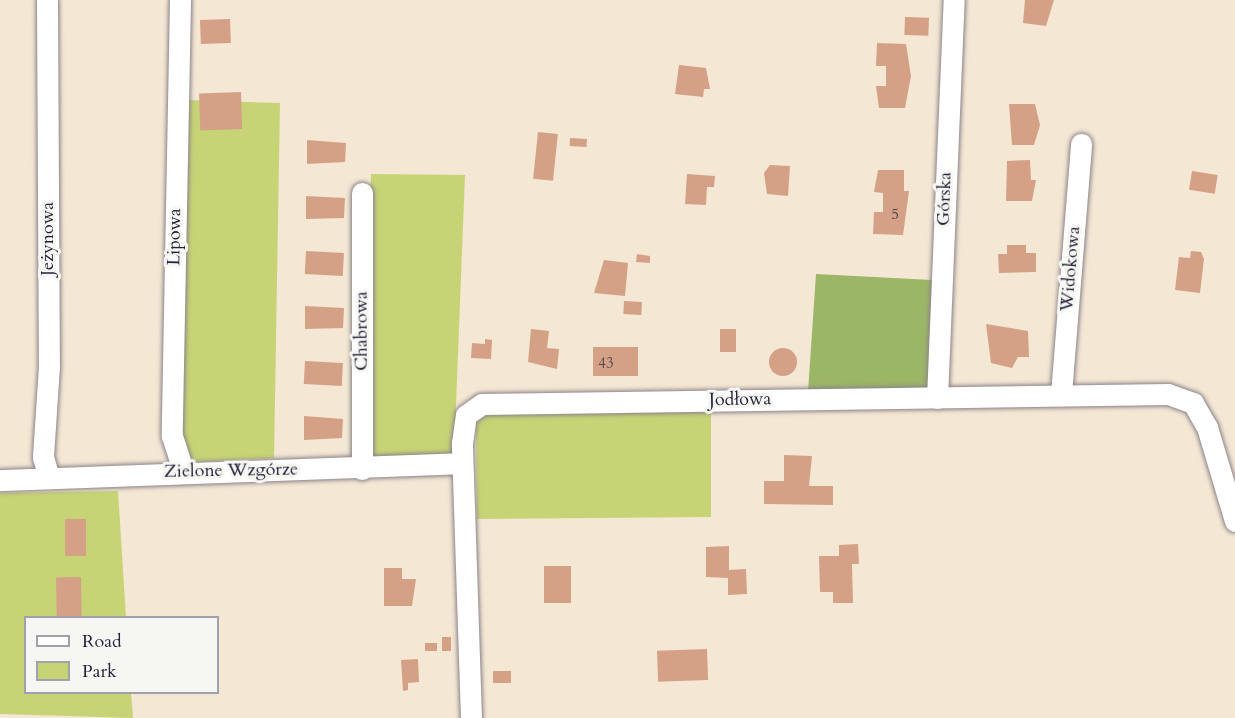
<!DOCTYPE html>
<meta charset="utf-8">
<style>
body{margin:0}
#map{position:relative;width:1235px;height:718px;overflow:hidden;background:#f4e7d4;font-family:Cardo,serif}
div>[style]{position:absolute}
[style*='--x']{left:calc(var(--x)*1px);top:calc(var(--y)*1px);width:calc(var(--w)*1px);rotate:calc(var(--a)*1deg)}
.green>*{inset:0;background:#c6d476}
.forest>*{inset:0;background:#9cb667}
.building>*{inset:0;background:#d5a186;transform-origin:0 0}
.round{border-radius:50%}
.roads{filter:drop-shadow(0 0 2px #8b8488) drop-shadow(0 0 2px #8b8488)}
.minor>*{height:21px;margin:-10.5px;padding:0 10.5px;transform-origin:10.5px;border-radius:10.5px;background:#fff}
span{translate:-50% -50%;white-space:nowrap;text-align:center;line-height:1.15;-webkit-text-stroke:6px #f6f6f2;paint-order:stroke}
.number-label{font-size:15px;color:#4f424e}
.number-label span{-webkit-text-stroke-width:0}
.street-label{font-size:18px;color:#22223b}
.legend{position:absolute;left:24px;top:616px;width:195px;height:78px;box-sizing:border-box;background:#f6f6f2;border:2px solid #a1a1a9;margin:0;padding:8px 10px;list-style:none;font-size:18px;color:#22223b}
.legend li{display:flex;align-items:center;gap:12px;height:30px}
.legend b{width:30px;border:2px solid #a1a1a9}
</style>
<div id="map">
<div class="green">
<div style="clip-path:polygon(185px 100px,280px 103px,274px 458px,190px 462px,179px 434px)"></div>
<div style="clip-path:polygon(371px 174px,465px 175px,454px 457px,373px 457px,365px 441px)"></div>
<div style="clip-path:polygon(711px 405px,711px 517px,477px 519px,476px 423px,497px 408px)"></div>
<div style="clip-path:polygon(118px 491px,126px 617px,26px 618px,26px 692px,131px 693px,133px 718px,0 714px,0 493px)"></div>
</div>
<div class="forest">
<div style="clip-path:polygon(816px 274px,932px 280px,931px 387px,808px 392px)"></div>
</div>
<div class="building">
<div style="clip-path:polygon(1025px 0,1054px 0,1046px 26px,1023px 23px)"></div>
<div style="left:905px;top:17px;width:24px;height:18px;rotate:2deg"></div>
<div style="left:230px;top:19px;width:24px;height:30px;rotate:88deg"></div>
<div style="clip-path:polygon(877px 43px,906px 44px,911px 76px,905px 108px,879px 108px,876px 86px,886px 86px,886px 66px,876px 66px)"></div>
<div style="clip-path:polygon(679px 65px,706px 68px,710px 89px,704px 89px,703px 97px,675px 94px)"></div>
<div style="left:241px;top:92px;width:37px;height:42px;rotate:88deg"></div>
<div style="clip-path:polygon(1009px 104px,1035px 104px,1040px 125px,1034px 145px,1012px 145px)"></div>
<div style="left:538px;top:132px;width:20px;height:47px;rotate:6deg"></div>
<div style="left:570px;top:138px;width:17px;height:8px;rotate:3deg"></div>
<div style="clip-path:polygon(307px 140px,346px 143px,345px 162px,307px 164px)"></div>
<div style="clip-path:polygon(1030px 160px,1031px 180px,1036px 180px,1032px 201px,1006px 201px,1007px 161px)"></div>
<div style="clip-path:polygon(770px 165px,790px 166px,788px 196px,767px 194px,764px 173px)"></div>
<div style="clip-path:polygon(878px 170px,904px 170px,904px 191px,909px 191px,903px 235px,873px 234px,874px 212px,883px 212px,883px 193px,874px 192px)"></div>
<div style="left:1192px;top:171px;width:26px;height:19px;rotate:9deg"></div>
<div style="clip-path:polygon(687px 174px,715px 176px,714px 187px,707px 187px,706px 205px,685px 204px)"></div>
<div style="clip-path:polygon(306px 196px,345px 198px,344px 218px,306px 219px)"></div>
<div style="clip-path:polygon(1007px 245px,1026px 245px,1026px 253px,1036px 253px,1036px 272px,999px 273px,998px 254px,1007px 254px)"></div>
<div style="left:306px;top:251px;width:38px;height:23px;rotate:3deg"></div>
<div style="clip-path:polygon(1191px 251px,1201px 252px,1204px 259px,1200px 293px,1175px 290px,1179px 257px,1190px 258px)"></div>
<div style="clip-path:polygon(637px 254px,650px 256px,650px 263px,636px 262px)"></div>
<div style="clip-path:polygon(604px 260px,628px 263px,625px 296px,594px 293px)"></div>
<div style="left:624px;top:301px;width:18px;height:13px;rotate:3deg"></div>
<div style="clip-path:polygon(305px 306px,344px 308px,343px 328px,305px 329px)"></div>
<div style="clip-path:polygon(986px 324px,1028px 331px,1029px 357px,1018px 357px,1012px 368px,991px 363px)"></div>
<div style="clip-path:polygon(531px 329px,549px 331px,547px 348px,559px 349px,557px 369px,528px 362px)"></div>
<div style="left:720px;top:329px;width:16px;height:23px"></div>
<div style="clip-path:polygon(485px 339px,492px 340px,491px 359px,471px 358px,472px 343px,485px 344px)"></div>
<div style="left:638px;top:347px;width:29px;height:45px;rotate:90deg"></div>
<div class="round" style="left:769px;top:348px;width:28px;height:28px"></div>
<div style="left:305px;top:361px;width:38px;height:23px;rotate:3deg"></div>
<div style="clip-path:polygon(304px 416px,343px 419px,342px 438px,304px 440px)"></div>
<div style="clip-path:polygon(784px 455px,812px 456px,809px 486px,833px 486px,833px 505px,764px 504px,764px 481px,784px 481px)"></div>
<div style="left:65px;top:519px;width:21px;height:37px"></div>
<div style="clip-path:polygon(858px 544px,859px 564px,852px 564px,853px 603px,833px 603px,833px 592px,820px 592px,819px 556px,839px 556px,839px 545px)"></div>
<div style="clip-path:polygon(729px 546px,729px 570px,746px 569px,747px 594px,728px 595px,728px 578px,706px 577px,706px 547px)"></div>
<div style="left:544px;top:566px;width:27px;height:37px"></div>
<div style="clip-path:polygon(384px 568px,402px 568px,402px 579px,416px 579px,412px 606px,384px 606px)"></div>
<div style="left:81px;top:577px;width:39px;height:25px;rotate:89deg"></div>
<div style="left:442px;top:637px;width:9px;height:14px"></div>
<div style="left:425px;top:643px;width:12px;height:8px"></div>
<div style="left:707px;top:649px;width:31px;height:50px;rotate:88deg"></div>
<div style="clip-path:polygon(418px 659px,419px 682px,408px 683px,408px 690px,403px 691px,401px 660px)"></div>
<div style="left:493px;top:671px;width:18px;height:12px"></div>
</div>
<div class="roads">
<div class="minor">
<div style="--x:47;--y:0;--w:366;--a:89.7"></div>
<div style="--x:49;--y:366;--w:91;--a:93.8"></div>
<div style="--x:43;--y:457;--w:22;--a:74"></div>
<div style="--x:180;--y:0;--w:436;--a:91.1"></div>
<div style="--x:172;--y:436;--w:38;--a:72"></div>
<div style="--x:362;--y:193;--w:276;--a:90"></div>
<div style="--x:1061;--y:394;--w:251;--a:-85.4"></div>
<div style="--x:937;--y:398;--w:398;--a:-87.6"></div>
<div style="--x:0;--y:480;--w:462;--a:-2.1"></div>
<div style="--x:471;--y:718;--w:275;--a:-91.9"></div>
<div style="--x:462;--y:443;--w:28;--a:-82"></div>
<div style="--x:466;--y:415;--w:19;--a:-35"></div>
<div style="--x:482;--y:404;--w:686;--a:-0.84"></div>
<div style="--x:1168;--y:394;--w:27;--a:20"></div>
<div style="--x:1193;--y:403;--w:28;--a:60"></div>
<div style="--x:1207;--y:427;--w:98;--a:73.4"></div>
</div>
</div>
<div class="number-label">
<span style="left:895px;top:215px">5</span>
<span style="left:606px;top:364px">43</span>
</div>
<div class="street-label">
<span style="left:945px;top:199px;rotate:-88deg">Górska</span>
<span style="left:175px;top:237px;rotate:-89deg">Lipowa</span>
<span style="left:48px;top:239px;rotate:-90deg">Jeżynowa</span>
<span style="left:1071px;top:269px;rotate:-85deg">Widokowa</span>
<span style="left:362px;top:331px;rotate:-90deg">Chabrowa</span>
<span style="left:740px;top:400px;rotate:-1deg">Jodłowa</span>
<span style="left:231px;top:471px;rotate:-1deg">Zielone Wzgórze</span>
</div>
<ul class="legend">
<li><b style="height:8px;background:#fff"></b>Road</li>
<li><b style="height:16px;background:#c6d476"></b>Park</li>
</ul>
</div>
